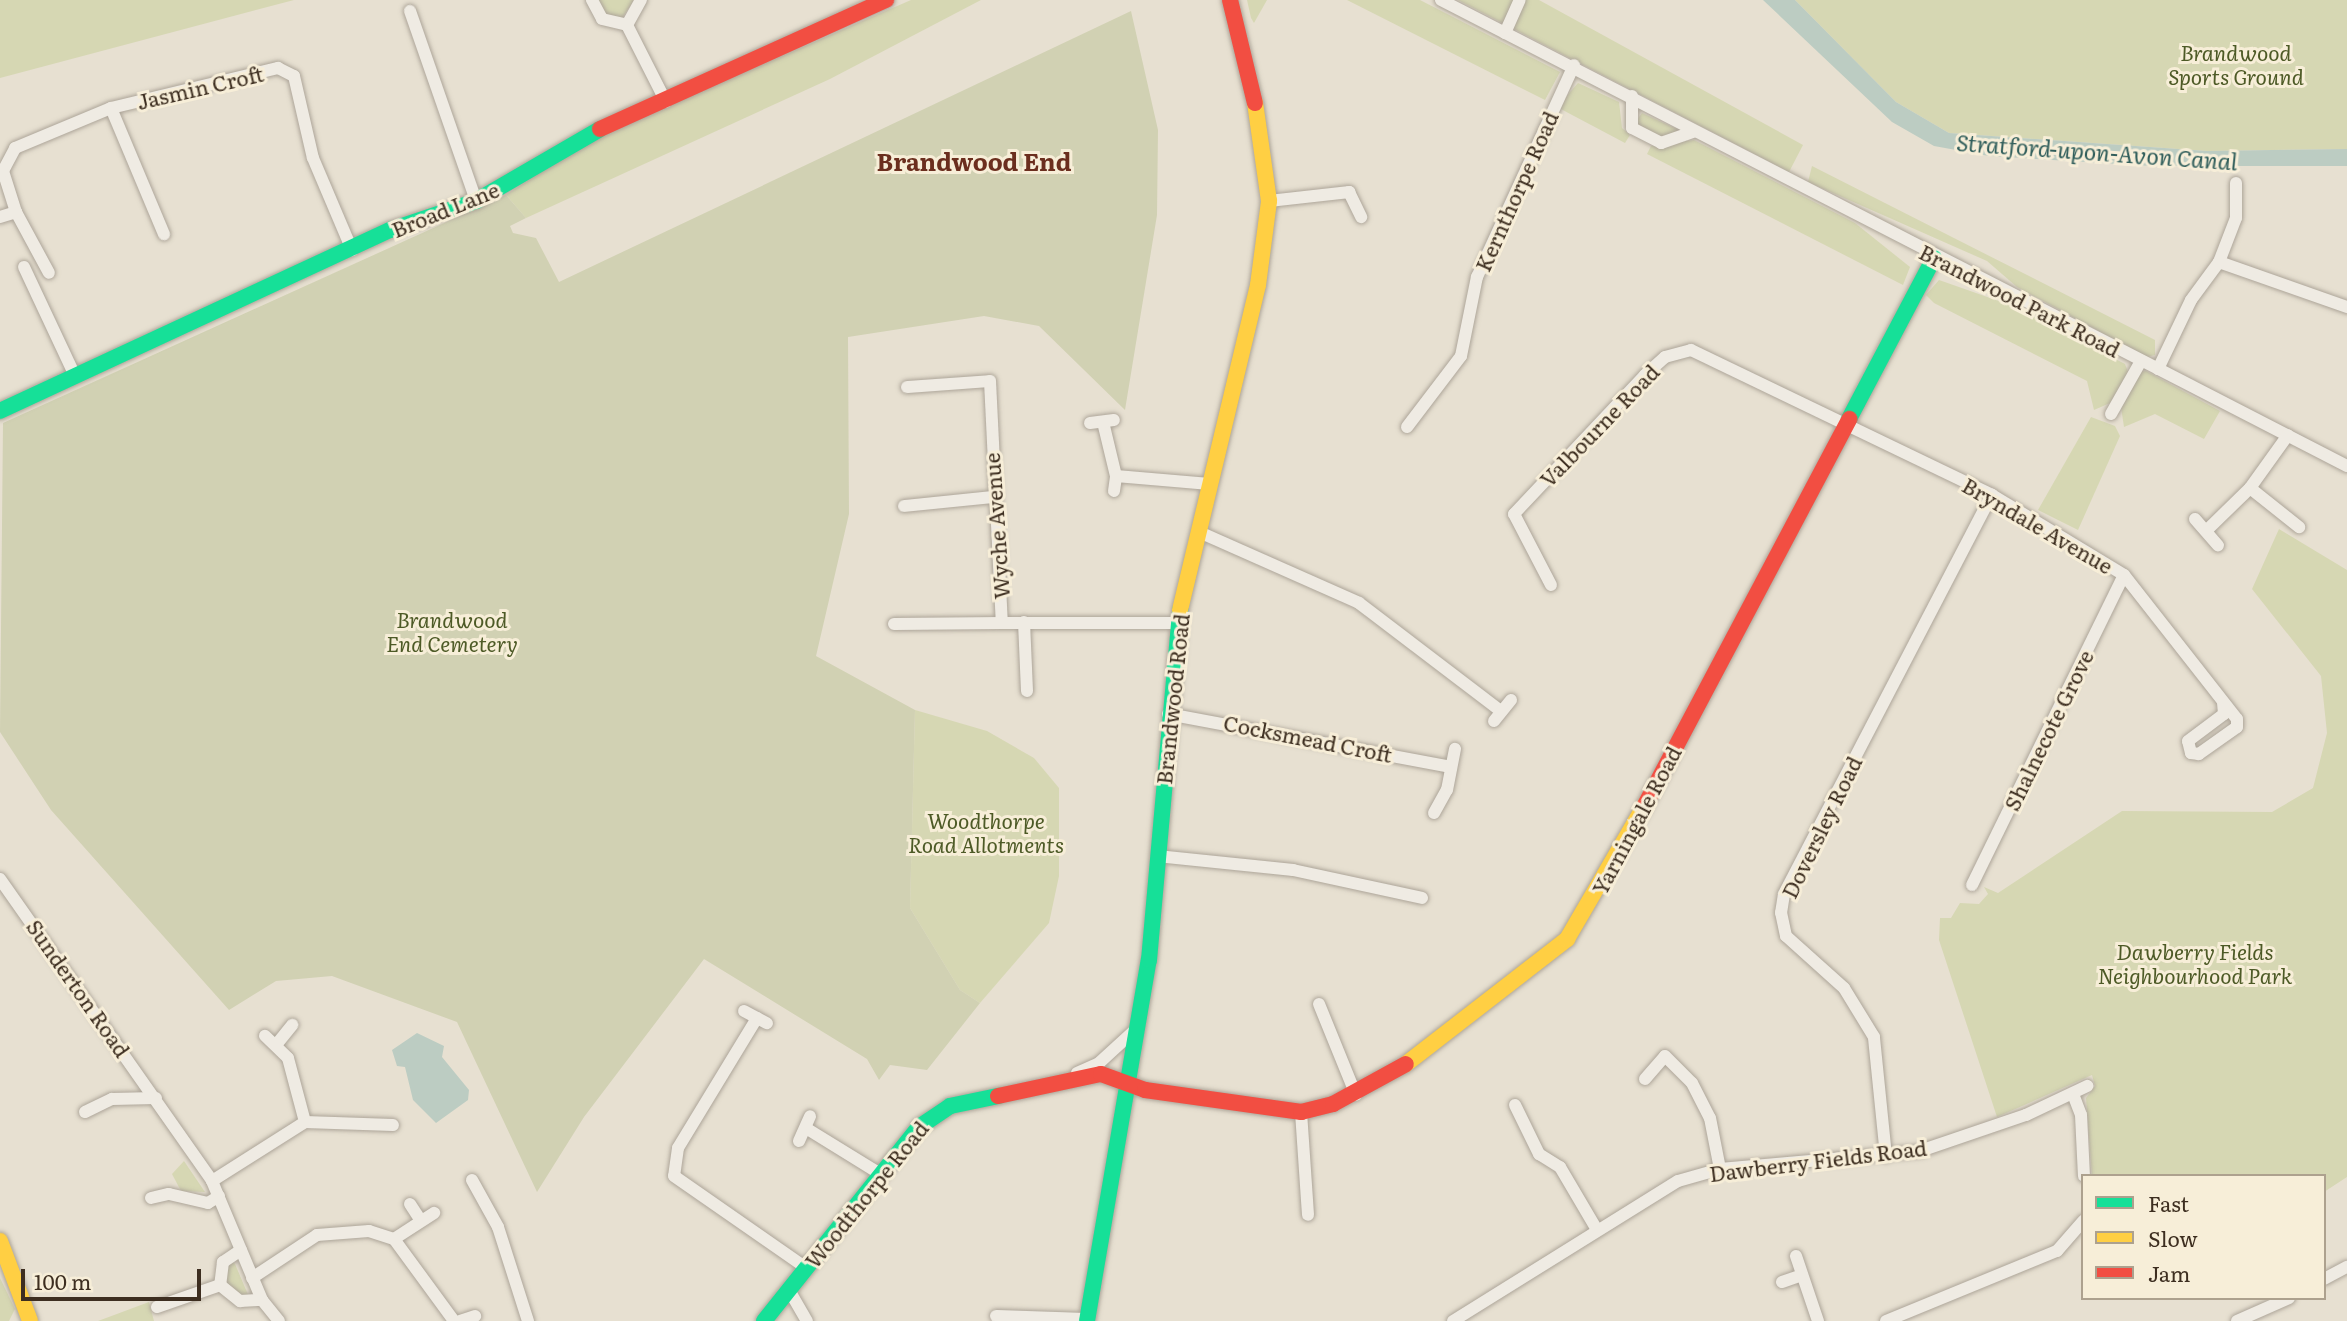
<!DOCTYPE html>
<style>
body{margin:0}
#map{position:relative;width:2347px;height:1321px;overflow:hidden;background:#e7e0d1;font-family:Literata,serif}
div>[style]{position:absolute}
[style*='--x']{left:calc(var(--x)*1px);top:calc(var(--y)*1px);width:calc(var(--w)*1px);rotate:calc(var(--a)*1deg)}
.green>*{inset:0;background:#d6d7b3}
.cemetery>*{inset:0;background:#d1d1b3}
.water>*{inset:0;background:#bcccc2}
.roads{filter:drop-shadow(0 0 2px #ada599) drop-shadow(0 0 2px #ada599)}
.street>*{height:12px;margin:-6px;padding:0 6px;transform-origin:6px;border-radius:6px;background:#efebe3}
.fast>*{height:16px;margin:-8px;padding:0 8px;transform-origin:8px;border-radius:8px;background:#16e098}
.slow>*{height:16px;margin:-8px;padding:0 8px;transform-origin:8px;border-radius:8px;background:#ffcf43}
.jam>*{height:16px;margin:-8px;padding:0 8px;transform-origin:8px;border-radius:8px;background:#f24e42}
span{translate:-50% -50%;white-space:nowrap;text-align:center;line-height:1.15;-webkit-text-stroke:6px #f7eed8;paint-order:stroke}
.park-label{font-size:21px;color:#4d5a26;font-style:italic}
.street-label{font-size:21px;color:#3d2e20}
.water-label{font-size:23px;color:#2f5d5a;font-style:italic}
.quarter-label{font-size:24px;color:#6b2e1e;font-weight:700}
.legend{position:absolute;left:2081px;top:1174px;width:245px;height:126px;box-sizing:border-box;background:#f7eed8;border:2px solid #ada18e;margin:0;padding:9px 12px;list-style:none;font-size:21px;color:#3d2e20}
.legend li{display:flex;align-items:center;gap:14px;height:35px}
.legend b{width:35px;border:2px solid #ada18e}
.scale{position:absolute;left:21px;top:1269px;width:180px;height:32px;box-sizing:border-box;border:4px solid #3d2e20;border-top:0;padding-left:9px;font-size:21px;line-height:24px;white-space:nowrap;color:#3d2e20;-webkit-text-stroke:5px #f7eed8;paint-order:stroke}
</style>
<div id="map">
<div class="green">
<div style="clip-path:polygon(0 0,294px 0,0 78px)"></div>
<div style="clip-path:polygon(598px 0,634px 0,622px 18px,607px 17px)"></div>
<div style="clip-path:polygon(911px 0,981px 0,830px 79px,526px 218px,506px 195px,591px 139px)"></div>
<div style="clip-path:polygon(1247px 0,1267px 0,1254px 23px,1251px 18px)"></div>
<div style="clip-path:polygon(1347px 0,1420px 0,1560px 72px,1545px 100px)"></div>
<div style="clip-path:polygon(1458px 0,1539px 0,1803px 145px,1789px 172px)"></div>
<div style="clip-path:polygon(1795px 0,2347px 0,2347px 149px,2207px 151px,1949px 133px,1896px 102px)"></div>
<div style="clip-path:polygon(1578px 83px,1619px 102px,1622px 128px,1630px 135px,1625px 143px,1557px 107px)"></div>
<div style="clip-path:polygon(1642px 113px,1677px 129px,1677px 133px,1661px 139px,1634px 124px)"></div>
<div style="clip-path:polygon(1694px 140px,1855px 223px,1910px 267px,1903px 285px,1647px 154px,1651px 146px)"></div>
<div style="clip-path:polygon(1812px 166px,2155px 340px,2155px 355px,2147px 357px,2017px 287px,1987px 261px,1808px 182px)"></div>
<div style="clip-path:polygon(1939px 280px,2013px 306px,2125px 364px,2128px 372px,2110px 403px,2094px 410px,2087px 381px,1934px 303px,1926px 295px)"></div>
<div style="clip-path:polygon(2146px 371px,2220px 411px,2204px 439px,2155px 414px,2124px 427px,2121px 407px,2138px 372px)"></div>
<div style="clip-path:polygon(2091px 417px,2115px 426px,2120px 436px,2078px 530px,2038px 510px)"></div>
<div style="clip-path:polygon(2279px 529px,2347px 570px,2347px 1177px,2324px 1192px,2324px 1176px,2092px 1176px,2086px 1098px,2095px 1086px,2092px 1075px,1997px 1117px,1939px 940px,1940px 918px,1951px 918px,1960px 903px,1979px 904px,1988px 894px,1984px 887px,1998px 893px,2122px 811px,2272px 812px,2313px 788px,2327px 733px,2321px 676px,2252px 589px)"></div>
<div style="clip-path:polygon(915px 710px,987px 731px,1034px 758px,1059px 788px,1059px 876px,1049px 923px,980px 1003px,960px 990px,910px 908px)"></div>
<div style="clip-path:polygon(184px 1161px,205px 1192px,181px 1191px,172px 1174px)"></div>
<div style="clip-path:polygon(231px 1260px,235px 1264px,249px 1297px,225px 1289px,222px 1270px)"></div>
<div style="clip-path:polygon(0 1278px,15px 1309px,9px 1321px,0 1321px)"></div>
<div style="clip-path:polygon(149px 1302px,154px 1321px,98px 1321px)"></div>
</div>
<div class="cemetery">
<div style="clip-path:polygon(1131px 11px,1158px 130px,1157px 215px,1125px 410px,1039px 326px,984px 316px,848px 337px,849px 514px,816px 656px,915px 710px,910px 908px,960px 990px,980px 1003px,927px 1070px,890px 1065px,879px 1080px,867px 1059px,704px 959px,584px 1117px,537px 1192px,457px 1022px,332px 976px,276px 981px,229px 1010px,51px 810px,0 732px,3px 423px,506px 195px,526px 218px,510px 226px,513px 233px,536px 238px,559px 282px)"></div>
</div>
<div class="water">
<div style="clip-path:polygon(1763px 0,1795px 0,1896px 102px,1949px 133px,2207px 151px,2347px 149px,2347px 166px,2152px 166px,1989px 156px,1934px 146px,1892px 122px)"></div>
<div style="clip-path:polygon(417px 1033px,444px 1046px,442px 1057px,469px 1090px,468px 1100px,436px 1123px,413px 1100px,405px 1067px,397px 1066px,392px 1050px)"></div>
</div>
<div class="roads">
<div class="street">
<div style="--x:592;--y:0;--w:21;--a:62"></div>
<div style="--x:602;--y:19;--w:26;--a:13"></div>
<div style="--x:627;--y:25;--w:29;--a:-61"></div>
<div style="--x:1441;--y:0;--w:1019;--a:27.22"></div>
<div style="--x:410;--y:11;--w:201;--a:70.8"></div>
<div style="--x:627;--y:25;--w:86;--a:63.1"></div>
<div style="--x:1505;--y:33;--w:36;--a:-66"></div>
<div style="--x:1632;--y:96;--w:32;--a:90"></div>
<div style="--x:1632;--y:128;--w:33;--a:27"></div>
<div style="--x:1661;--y:143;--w:34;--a:-19"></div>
<div style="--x:111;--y:108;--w:137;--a:67.2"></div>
<div style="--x:1269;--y:201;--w:81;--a:-6.4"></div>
<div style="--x:1349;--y:192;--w:28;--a:64"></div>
<div style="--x:16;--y:212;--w:69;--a:61.6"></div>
<div style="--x:0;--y:217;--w:17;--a:-17"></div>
<div style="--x:16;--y:212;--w:43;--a:-107.6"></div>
<div style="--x:3;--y:171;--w:26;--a:-62"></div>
<div style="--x:15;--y:148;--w:104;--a:-22.6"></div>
<div style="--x:111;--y:108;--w:172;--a:-13.5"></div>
<div style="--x:278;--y:68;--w:18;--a:27"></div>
<div style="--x:294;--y:76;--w:84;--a:77"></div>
<div style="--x:313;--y:158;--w:100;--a:67"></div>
<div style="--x:2219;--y:262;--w:136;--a:19.4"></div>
<div style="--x:24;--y:267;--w:120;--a:64.9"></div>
<div style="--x:2158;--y:369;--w:76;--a:-64.4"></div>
<div style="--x:2191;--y:300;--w:47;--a:-53.6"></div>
<div style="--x:2219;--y:262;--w:47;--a:-68.9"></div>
<div style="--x:2236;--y:218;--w:35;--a:-90"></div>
<div style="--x:907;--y:387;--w:83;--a:-4.1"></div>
<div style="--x:990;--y:381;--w:242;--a:87.2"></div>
<div style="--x:1002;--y:623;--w:175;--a:0"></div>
<div style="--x:2111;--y:414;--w:61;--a:-60.5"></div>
<div style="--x:1103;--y:422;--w:56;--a:76.5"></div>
<div style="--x:1116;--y:476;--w:94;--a:4.9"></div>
<div style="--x:1090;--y:423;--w:24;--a:-7"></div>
<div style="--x:1407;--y:427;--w:89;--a:-52.7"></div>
<div style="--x:1461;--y:356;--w:81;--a:-78.6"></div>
<div style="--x:1477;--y:277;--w:233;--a:-65.4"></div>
<div style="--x:2250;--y:488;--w:63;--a:38.5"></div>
<div style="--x:1114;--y:491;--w:15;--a:-82"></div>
<div style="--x:904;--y:506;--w:88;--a:-5.8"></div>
<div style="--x:2195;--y:519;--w:35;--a:49"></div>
<div style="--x:2207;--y:530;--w:60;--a:-44.3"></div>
<div style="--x:2250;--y:488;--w:65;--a:-54.4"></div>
<div style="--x:1199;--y:532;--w:175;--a:23.9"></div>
<div style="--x:1359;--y:603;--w:178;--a:37.3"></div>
<div style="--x:1551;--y:585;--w:80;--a:-117.5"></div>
<div style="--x:1514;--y:514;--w:191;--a:-46.7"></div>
<div style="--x:1645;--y:375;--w:27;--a:-42"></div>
<div style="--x:1665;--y:357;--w:27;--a:-15"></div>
<div style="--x:1691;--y:350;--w:334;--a:25.7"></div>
<div style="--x:1992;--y:495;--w:154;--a:31.2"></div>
<div style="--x:2124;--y:575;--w:183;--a:51.9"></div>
<div style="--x:2237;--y:719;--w:8;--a:90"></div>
<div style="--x:2237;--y:727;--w:47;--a:144.6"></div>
<div style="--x:2199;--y:754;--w:8;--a:-173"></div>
<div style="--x:2191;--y:753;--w:12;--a:-104"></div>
<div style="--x:2188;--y:741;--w:45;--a:-36.9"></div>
<div style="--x:2224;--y:714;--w:11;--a:-95"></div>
<div style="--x:1024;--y:622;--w:69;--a:87.5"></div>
<div style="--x:894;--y:624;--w:108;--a:-0.5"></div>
<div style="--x:1168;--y:714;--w:284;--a:10.6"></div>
<div style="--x:1494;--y:721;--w:27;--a:-51"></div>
<div style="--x:1434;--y:813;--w:26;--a:-61"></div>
<div style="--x:1447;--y:790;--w:42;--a:-79"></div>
<div style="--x:1157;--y:856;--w:137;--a:5.9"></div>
<div style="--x:1293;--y:870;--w:132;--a:12.2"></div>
<div style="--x:0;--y:879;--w:369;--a:54.9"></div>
<div style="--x:212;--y:1181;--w:129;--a:67.2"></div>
<div style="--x:262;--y:1300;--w:27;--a:51"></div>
<div style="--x:1972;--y:885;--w:345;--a:-63.9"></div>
<div style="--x:1319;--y:1004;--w:98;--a:67.9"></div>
<div style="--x:744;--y:1011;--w:26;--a:28"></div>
<div style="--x:757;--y:1018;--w:152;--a:121.3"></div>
<div style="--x:678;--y:1148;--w:28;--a:98"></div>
<div style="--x:674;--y:1176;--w:160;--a:34.8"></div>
<div style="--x:276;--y:1045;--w:26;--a:-51"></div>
<div style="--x:1077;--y:1073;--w:24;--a:-24"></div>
<div style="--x:1099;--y:1063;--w:52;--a:-42.6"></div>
<div style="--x:1645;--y:1079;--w:30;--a:-49"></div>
<div style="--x:1665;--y:1056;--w:38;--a:45"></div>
<div style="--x:1692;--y:1083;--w:39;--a:63"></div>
<div style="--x:1710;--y:1118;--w:52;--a:78.9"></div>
<div style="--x:2073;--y:1094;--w:22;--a:69"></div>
<div style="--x:2081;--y:1115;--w:61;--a:87.2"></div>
<div style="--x:1515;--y:1105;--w:55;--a:63.9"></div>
<div style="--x:1539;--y:1154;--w:25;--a:32"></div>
<div style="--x:1560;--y:1167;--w:71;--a:59.5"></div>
<div style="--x:85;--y:1112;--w:30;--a:-26"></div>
<div style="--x:112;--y:1099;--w:44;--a:-1.3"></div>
<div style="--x:1301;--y:1112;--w:103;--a:86.1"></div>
<div style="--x:305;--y:1122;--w:88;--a:2"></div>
<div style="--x:809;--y:1130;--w:86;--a:31.7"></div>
<div style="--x:799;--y:1141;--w:27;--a:-66"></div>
<div style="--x:1886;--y:1156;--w:120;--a:-95.8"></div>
<div style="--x:1874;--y:1037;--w:57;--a:-121.5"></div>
<div style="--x:1844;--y:988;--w:78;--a:-138.1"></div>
<div style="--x:1786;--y:936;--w:24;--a:-102"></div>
<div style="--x:1781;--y:913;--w:19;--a:-81"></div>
<div style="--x:1784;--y:894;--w:450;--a:-62.5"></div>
<div style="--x:472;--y:1180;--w:54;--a:61"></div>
<div style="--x:498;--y:1227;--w:99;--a:72.3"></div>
<div style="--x:212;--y:1181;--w:110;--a:-32.4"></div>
<div style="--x:305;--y:1122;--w:66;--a:-104.9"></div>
<div style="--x:288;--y:1058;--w:32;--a:-136"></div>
<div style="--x:151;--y:1198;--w:18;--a:-13"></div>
<div style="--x:169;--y:1194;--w:40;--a:13"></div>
<div style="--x:208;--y:1203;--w:13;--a:-32"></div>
<div style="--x:410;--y:1204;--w:20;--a:57"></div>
<div style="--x:394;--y:1239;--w:48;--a:-33"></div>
<div style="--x:241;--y:1250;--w:22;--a:146"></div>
<div style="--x:223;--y:1262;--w:23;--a:97"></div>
<div style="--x:220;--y:1285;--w:26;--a:39"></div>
<div style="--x:240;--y:1301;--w:22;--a:-3"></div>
<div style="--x:1796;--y:1256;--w:69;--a:71.3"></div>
<div style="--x:252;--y:1278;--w:78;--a:-33.5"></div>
<div style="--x:317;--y:1235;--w:52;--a:-4.4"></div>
<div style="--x:369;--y:1231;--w:26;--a:18"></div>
<div style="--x:394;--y:1239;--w:102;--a:53.8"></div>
<div style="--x:2324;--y:1279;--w:26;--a:-28"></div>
<div style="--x:1782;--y:1282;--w:21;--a:-19"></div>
<div style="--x:789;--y:1290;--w:36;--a:60"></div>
<div style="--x:157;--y:1307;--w:67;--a:-19.2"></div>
<div style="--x:996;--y:1316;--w:91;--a:1.9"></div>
<div style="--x:460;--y:1321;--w:16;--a:-18"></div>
<div style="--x:1453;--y:1321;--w:265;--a:-31.9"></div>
<div style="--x:1678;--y:1181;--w:44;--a:-15.9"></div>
<div style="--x:1720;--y:1169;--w:201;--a:-5.1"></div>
<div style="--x:1920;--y:1151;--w:112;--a:-18.8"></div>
<div style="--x:2026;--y:1115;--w:68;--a:-25.4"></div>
<div style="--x:1886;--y:1321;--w:185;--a:-22.3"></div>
<div style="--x:2057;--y:1251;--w:40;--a:-49"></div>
<div style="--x:2237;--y:1321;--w:57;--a:-23.9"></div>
</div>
<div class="fast">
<div style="--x:0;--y:411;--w:430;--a:-24.9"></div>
<div style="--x:390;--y:230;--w:91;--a:-18.6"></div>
<div style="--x:476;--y:201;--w:143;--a:-30.1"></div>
<div style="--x:1849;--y:419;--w:182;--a:-62.2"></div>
<div style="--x:764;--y:1321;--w:248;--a:-51.4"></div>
<div style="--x:919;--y:1127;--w:37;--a:-34"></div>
<div style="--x:950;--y:1106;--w:49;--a:-11.8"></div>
<div style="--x:1087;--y:1321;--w:366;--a:-80.3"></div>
<div style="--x:1149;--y:960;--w:351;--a:-84.9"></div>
</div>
<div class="slow">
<div style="--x:1180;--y:610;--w:334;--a:-76.5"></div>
<div style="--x:1258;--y:285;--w:85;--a:-82.5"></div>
<div style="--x:1269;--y:201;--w:99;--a:-98.1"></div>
<div style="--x:1406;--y:1064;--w:204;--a:-37.8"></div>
<div style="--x:1567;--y:939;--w:155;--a:-59.8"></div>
<div style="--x:0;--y:1241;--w:85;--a:69.4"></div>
</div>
<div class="jam">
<div style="--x:1230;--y:0;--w:106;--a:76.4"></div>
<div style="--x:600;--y:129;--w:314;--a:-24.3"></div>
<div style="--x:1645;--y:805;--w:437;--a:-62.1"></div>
<div style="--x:998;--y:1096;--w:105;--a:-12.1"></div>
<div style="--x:1101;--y:1074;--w:47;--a:20"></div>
<div style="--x:1145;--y:1090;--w:158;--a:8"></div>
<div style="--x:1301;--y:1112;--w:33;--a:-14"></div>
<div style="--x:1333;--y:1104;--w:83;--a:-28.7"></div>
</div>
</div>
<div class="park-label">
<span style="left:2236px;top:64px">Brandwood<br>Sports Ground</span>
<span style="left:452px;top:631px">Brandwood<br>End Cemetery</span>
<span style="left:986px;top:832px">Woodthorpe<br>Road Allotments</span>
<span style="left:2195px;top:963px">Dawberry Fields<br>Neighbourhood Park</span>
</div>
<div class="street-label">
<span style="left:200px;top:87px;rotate:-13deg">Jasmin Croft</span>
<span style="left:1516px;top:191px;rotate:-66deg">Kernthorpe Road</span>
<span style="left:445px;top:209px;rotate:-22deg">Broad Lane</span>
<span style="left:2020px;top:300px;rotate:27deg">Brandwood Park Road</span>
<span style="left:1599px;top:425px;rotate:-46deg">Valbourne Road</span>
<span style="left:2038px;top:525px;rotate:30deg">Bryndale Avenue</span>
<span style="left:996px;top:526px;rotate:-94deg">Wyche Avenue</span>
<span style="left:1172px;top:699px;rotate:-84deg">Brandwood Road</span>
<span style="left:2048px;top:730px;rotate:-64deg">Shalnecote Grove</span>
<span style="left:1308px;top:738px;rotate:11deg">Cocksmead Croft</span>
<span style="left:1636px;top:820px;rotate:-62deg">Yarningale Road</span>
<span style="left:1821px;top:827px;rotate:-64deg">Doversley Road</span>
<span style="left:79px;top:988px;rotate:55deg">Sunderton Road</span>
<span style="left:1818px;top:1160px;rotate:-7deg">Dawberry Fields Road</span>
<span style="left:866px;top:1194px;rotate:-51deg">Woodthorpe Road</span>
</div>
<div class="water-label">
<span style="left:2097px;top:151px;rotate:4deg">Stratford-upon-Avon Canal</span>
</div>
<div class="quarter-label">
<span style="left:974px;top:161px">Brandwood End</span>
</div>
<ul class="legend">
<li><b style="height:9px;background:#16e098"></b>Fast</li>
<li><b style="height:9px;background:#ffcf43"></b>Slow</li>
<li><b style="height:9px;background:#f24e42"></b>Jam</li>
</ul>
<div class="scale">100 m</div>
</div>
